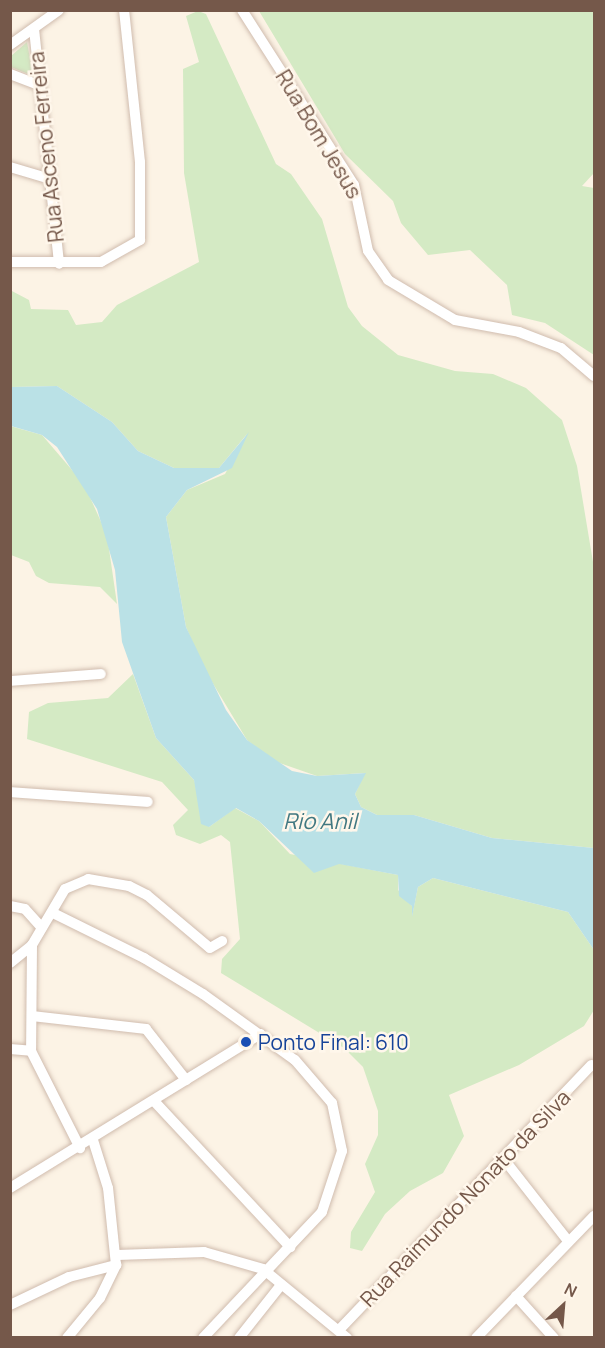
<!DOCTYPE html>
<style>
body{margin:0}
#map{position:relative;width:605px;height:1348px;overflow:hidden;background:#fcf3e5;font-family:Manrope,sans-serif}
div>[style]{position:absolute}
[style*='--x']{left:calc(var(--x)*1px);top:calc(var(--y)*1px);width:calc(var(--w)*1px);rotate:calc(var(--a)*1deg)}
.green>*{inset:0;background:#d4eac4}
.water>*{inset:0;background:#bae1e6}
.roads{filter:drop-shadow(0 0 2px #d0bcae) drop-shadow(0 0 2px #d0bcae)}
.minor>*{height:10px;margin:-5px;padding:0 5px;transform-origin:5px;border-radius:5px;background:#fff}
.dots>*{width:16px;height:16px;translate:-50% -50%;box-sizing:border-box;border:3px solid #fff7eb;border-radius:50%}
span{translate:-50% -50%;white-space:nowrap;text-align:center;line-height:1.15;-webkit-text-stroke:5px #fff7eb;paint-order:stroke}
.street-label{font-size:21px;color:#75584a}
.transit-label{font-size:21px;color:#164399}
.left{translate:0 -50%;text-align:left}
.water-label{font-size:22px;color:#417881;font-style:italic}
.frame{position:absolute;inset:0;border:12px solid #75584a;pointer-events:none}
.north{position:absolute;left:533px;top:1276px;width:60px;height:60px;-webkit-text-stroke:4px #fff7eb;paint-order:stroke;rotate:26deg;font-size:16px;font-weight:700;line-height:24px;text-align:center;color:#75584a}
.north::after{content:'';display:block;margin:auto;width:21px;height:27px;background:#75584a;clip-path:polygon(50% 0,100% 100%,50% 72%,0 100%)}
</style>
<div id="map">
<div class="green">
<div style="clip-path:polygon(198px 11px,206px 14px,276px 164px,291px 174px,322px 219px,348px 307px,362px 326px,398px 355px,455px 371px,493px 374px,526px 388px,562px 420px,577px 466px,594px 568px,594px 848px,492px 838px,414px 815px,377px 815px,361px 807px,355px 794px,365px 773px,317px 776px,271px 760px,247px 740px,203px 667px,186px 627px,166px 517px,187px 490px,225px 474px,247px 434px,219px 468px,174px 468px,138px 451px,112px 422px,57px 386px,11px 387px,10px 290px,29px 300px,31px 309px,68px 310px,76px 325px,102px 322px,117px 305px,199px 262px,184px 173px,183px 69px,199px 62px,186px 16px)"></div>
<div style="clip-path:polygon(259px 11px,594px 11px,594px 173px,582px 186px,594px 188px,594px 355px,545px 323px,512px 315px,507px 285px,470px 250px,428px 255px,401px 223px,393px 201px,345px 154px)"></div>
<div style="clip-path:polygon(27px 42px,33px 76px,11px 67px,11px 56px)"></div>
<div style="clip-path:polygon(10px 426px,42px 435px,84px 484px,107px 535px,117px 604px,100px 587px,49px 583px,36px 576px,29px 562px,11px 555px)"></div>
<div style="clip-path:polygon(133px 674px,156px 738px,194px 780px,209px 827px,235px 808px,259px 821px,290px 854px,398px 875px,398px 890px,412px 906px,412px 916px,418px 887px,433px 878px,568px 912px,594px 950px,594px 1010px,584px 1026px,519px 1065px,449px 1095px,464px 1136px,443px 1173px,410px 1191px,385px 1214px,362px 1251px,350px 1248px,351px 1232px,375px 1192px,365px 1164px,378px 1135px,378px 1111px,363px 1067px,344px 1048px,221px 973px,222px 959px,240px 939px,230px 842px,221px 835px,200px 844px,176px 835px,173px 825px,188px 810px,162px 782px,27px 739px,29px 712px,48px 703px,108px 698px)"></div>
</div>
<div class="water">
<div style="clip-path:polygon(57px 386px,112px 422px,138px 451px,174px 468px,219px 468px,249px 432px,232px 468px,187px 490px,166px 517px,186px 627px,226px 710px,247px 740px,292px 771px,317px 776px,366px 773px,355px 794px,361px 807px,377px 815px,414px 815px,492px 838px,594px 848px,594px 950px,568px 912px,433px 878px,418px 887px,412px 917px,412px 906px,399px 896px,398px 875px,339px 864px,314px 873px,259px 821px,236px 808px,209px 827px,201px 824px,194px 780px,156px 738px,122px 642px,115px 570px,97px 509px,57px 447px,42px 435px,11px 426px,11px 387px)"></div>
</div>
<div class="roads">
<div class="minor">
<div style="--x:242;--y:10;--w:208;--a:57.4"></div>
<div style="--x:354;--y:185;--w:67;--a:78"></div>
<div style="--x:368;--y:251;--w:35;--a:55"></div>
<div style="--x:388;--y:280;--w:78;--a:30.8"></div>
<div style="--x:455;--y:320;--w:65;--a:10.6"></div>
<div style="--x:519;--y:332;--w:45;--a:20.9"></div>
<div style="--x:561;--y:348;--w:43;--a:40.3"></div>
<div style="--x:34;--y:29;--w:236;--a:83.9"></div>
<div style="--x:10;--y:45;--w:60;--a:-35.5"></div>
<div style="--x:10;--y:74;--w:31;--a:21"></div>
<div style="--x:10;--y:167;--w:42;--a:16.7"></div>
<div style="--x:10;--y:262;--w:91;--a:0"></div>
<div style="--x:101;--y:262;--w:45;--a:-29.4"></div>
<div style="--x:140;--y:240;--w:78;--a:-90"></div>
<div style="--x:140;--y:162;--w:153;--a:-96"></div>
<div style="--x:10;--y:681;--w:91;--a:-4.4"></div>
<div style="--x:10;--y:792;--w:138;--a:4.1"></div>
<div style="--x:10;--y:906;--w:15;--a:11"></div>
<div style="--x:25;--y:909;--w:25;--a:48"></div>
<div style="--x:53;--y:913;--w:102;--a:26.3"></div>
<div style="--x:144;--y:958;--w:69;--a:31.4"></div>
<div style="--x:203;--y:994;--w:113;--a:35.7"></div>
<div style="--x:295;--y:1060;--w:57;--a:49.3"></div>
<div style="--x:332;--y:1103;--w:49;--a:78.2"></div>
<div style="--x:342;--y:1151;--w:64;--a:108.2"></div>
<div style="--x:322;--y:1212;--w:173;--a:133.4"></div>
<div style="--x:32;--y:945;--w:106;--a:90.5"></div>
<div style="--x:31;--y:1051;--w:109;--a:63.2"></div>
<div style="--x:10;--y:963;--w:28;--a:-39"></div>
<div style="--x:32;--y:945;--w:65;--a:-59.5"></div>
<div style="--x:65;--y:889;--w:25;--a:-23"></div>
<div style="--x:88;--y:879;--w:42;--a:9.7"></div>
<div style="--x:129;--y:886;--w:20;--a:27"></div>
<div style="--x:147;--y:895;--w:82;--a:40.1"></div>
<div style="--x:210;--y:948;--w:14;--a:-30"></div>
<div style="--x:32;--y:1016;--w:115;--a:6.5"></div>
<div style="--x:146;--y:1029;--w:65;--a:51.9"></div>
<div style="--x:10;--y:1049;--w:21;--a:5"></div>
<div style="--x:154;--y:1101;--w:200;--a:47"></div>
<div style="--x:503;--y:1158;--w:105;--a:51.9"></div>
<div style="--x:10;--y:1188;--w:294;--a:-31.6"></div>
<div style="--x:117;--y:1255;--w:87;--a:-2"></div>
<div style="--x:204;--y:1252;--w:61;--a:16.1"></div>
<div style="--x:263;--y:1269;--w:109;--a:39.4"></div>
<div style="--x:516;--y:1296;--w:57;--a:47.9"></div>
<div style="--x:10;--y:1305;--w:65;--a:-25.4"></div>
<div style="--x:69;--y:1277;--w:49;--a:-14.3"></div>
<div style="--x:339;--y:1330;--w:366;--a:-46.4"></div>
<div style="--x:67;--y:1338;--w:52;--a:-50.5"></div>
<div style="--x:100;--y:1298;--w:37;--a:-64"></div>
<div style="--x:116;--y:1265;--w:77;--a:-95.9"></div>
<div style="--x:108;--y:1188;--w:50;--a:-107.4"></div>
<div style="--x:239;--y:1338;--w:68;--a:-51.6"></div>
<div style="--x:476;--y:1338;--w:170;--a:-46"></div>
</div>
</div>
<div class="dots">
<div style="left:246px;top:1042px;background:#1a4fb4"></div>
</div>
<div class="street-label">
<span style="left:319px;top:134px;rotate:59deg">Rua Bom Jesus</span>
<span style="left:46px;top:147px;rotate:-96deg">Rua Asceno Ferreira</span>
<span style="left:465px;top:1198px;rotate:-46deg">Rua Raimundo Nonato da Silva</span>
</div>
<div class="transit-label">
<span class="left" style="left:258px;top:1042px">Ponto Final: 610</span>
</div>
<div class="water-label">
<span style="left:320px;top:822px">Rio Anil</span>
</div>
<div class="frame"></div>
<div class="north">N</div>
</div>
